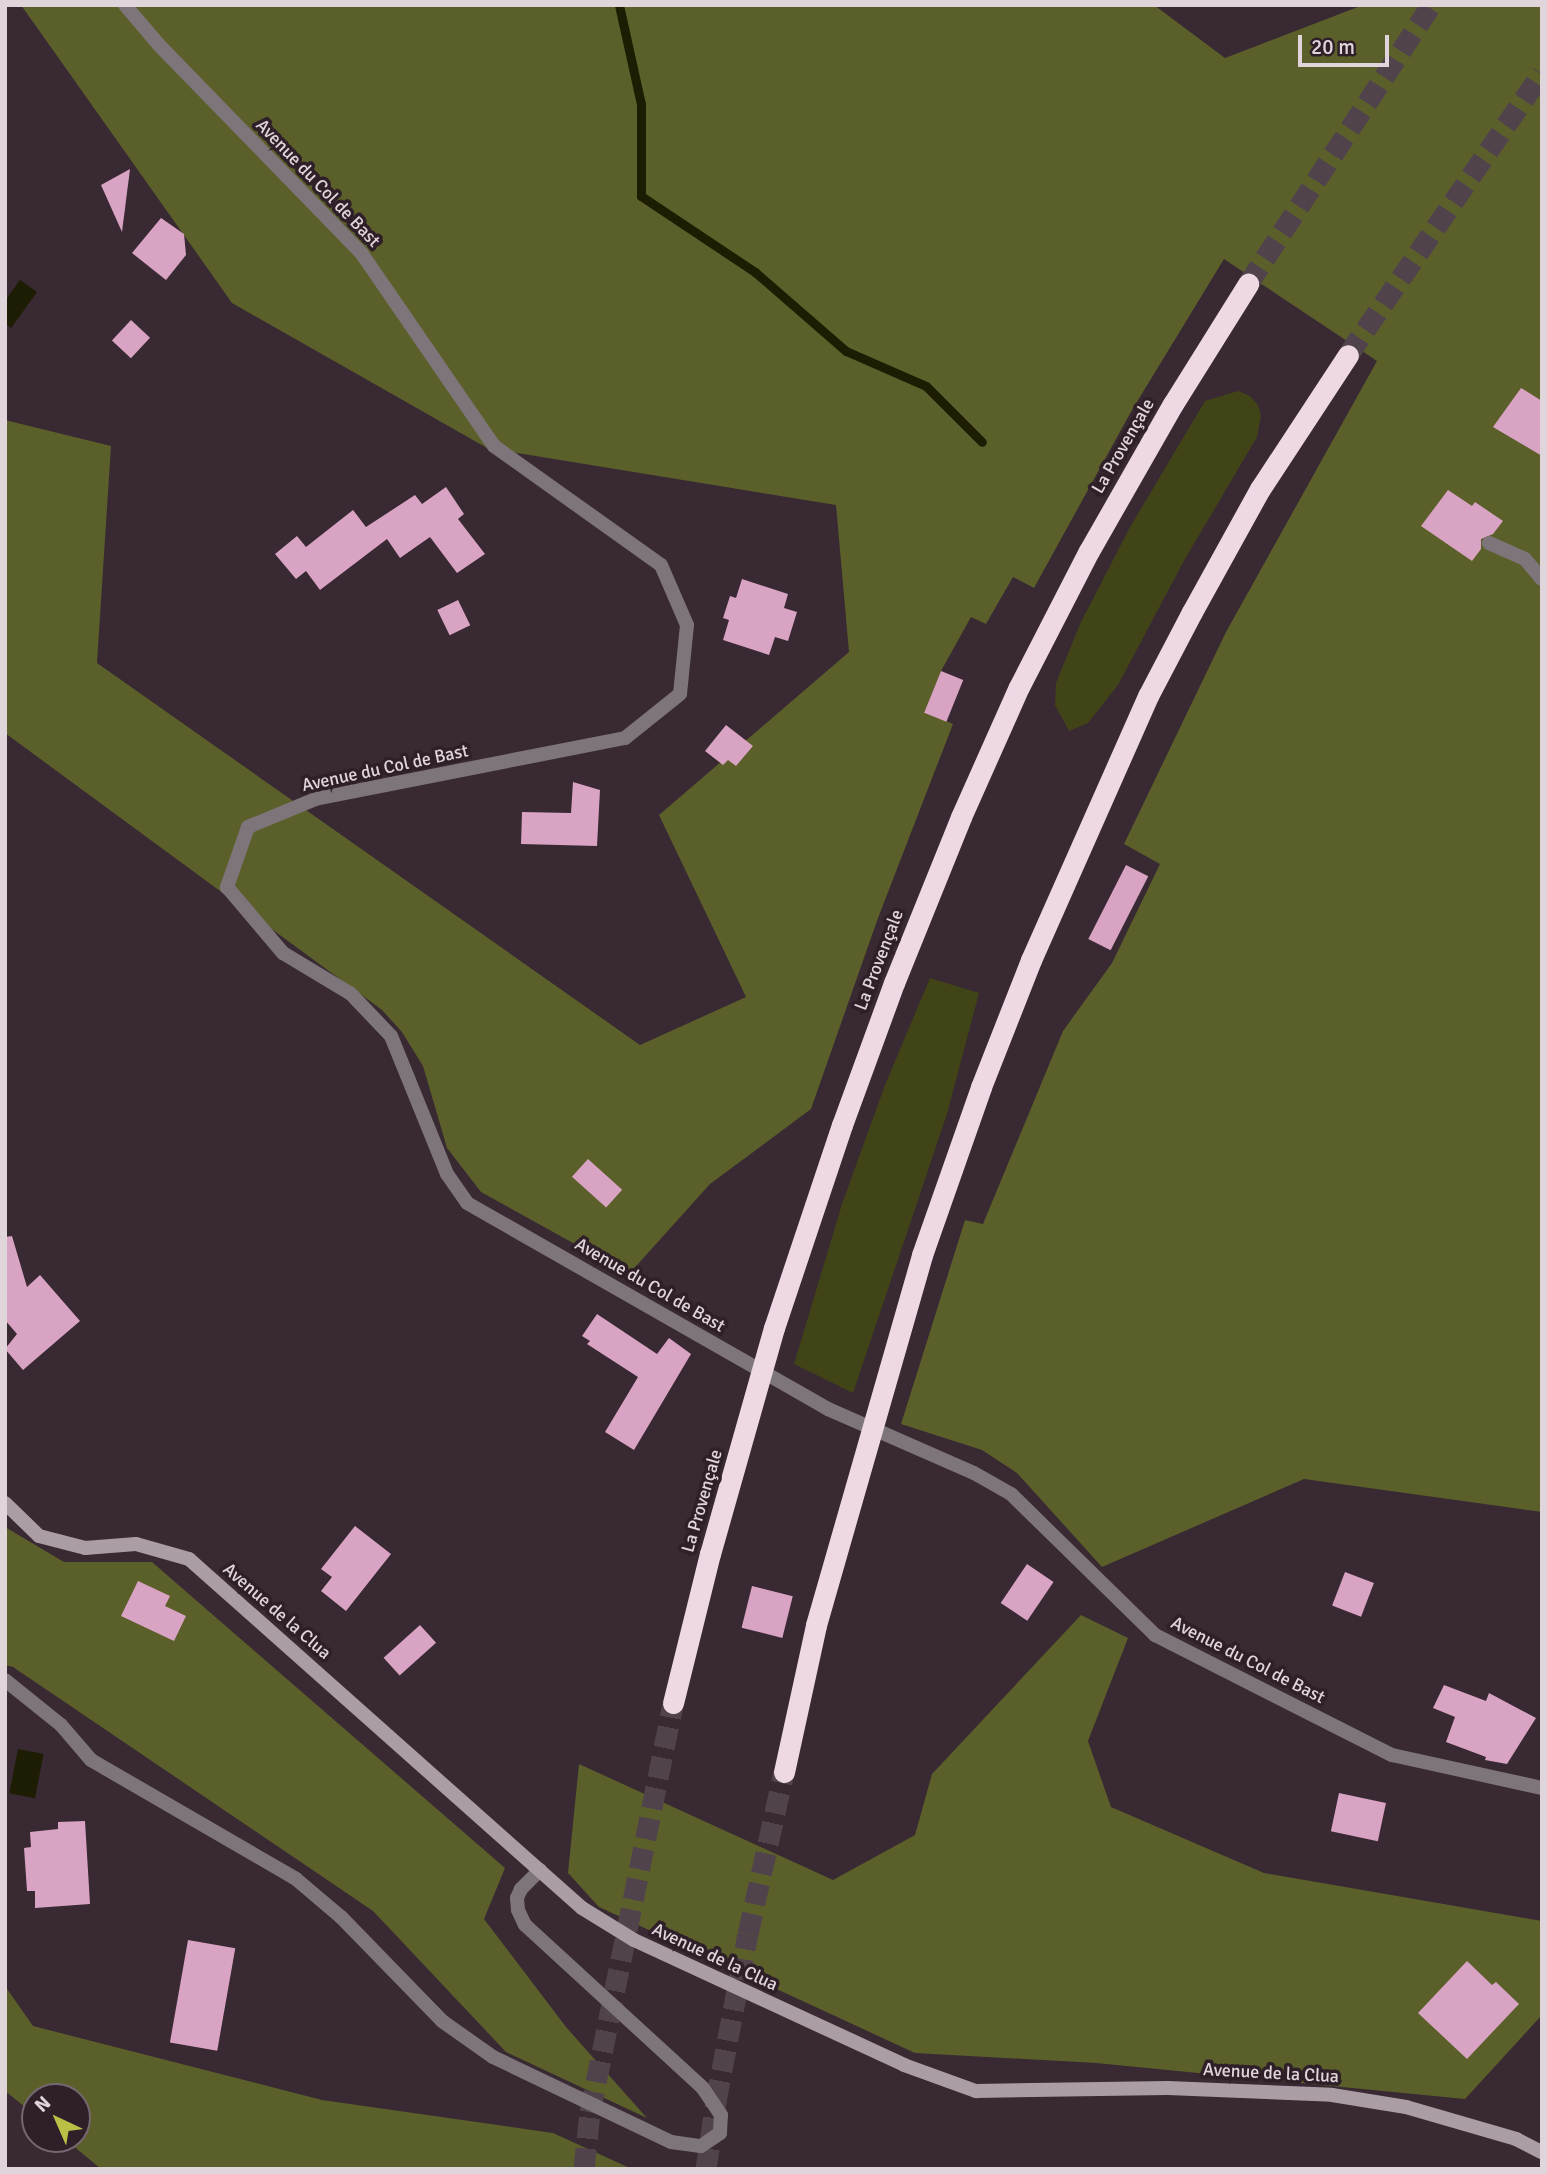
<!DOCTYPE html>
<meta charset="utf-8">
<style>
body{margin:0}
#map{position:relative;width:1547px;height:2174px;overflow:hidden;background:#382932;font-family:Signika,sans-serif}
div>[style]{position:absolute}
[style*='--x']{left:calc(var(--x)*1px);top:calc(var(--y)*1px);width:calc(var(--w)*1px);rotate:calc(var(--a)*1deg)}
.green>*{inset:0;background:#414417}
.forest>*{inset:0;background:#5b5f2a}
.water>*{inset:0;background:#1c1d02;transform-origin:0 0}
.stream>*{height:9px;margin:-4.5px;padding:0 4.5px;transform-origin:4.5px;border-radius:4.5px;background:#1c1d02}
.building>*{inset:0;background:#d9a3c3;transform-origin:0 0}
.highway-tunnel>*{height:21px;margin-top:-10.5px;transform-origin:0;background:repeating-linear-gradient(90deg,#51434b 0 21px,transparent 0 31px)}
.lane>*{height:14px;margin:-7px;padding:0 7px;transform-origin:7px;border-radius:7px;background:#7e757a}
.street>*{height:14px;margin:-7px;padding:0 7px;transform-origin:7px;border-radius:7px;background:#7e757a}
.secondary>*{height:14px;margin:-7px;padding:0 7px;transform-origin:7px;border-radius:7px;background:#ab9da5}
.highway>*{height:21px;margin:-10.5px;padding:0 10.5px;transform-origin:10.5px;border-radius:10.5px;background:#edd8e4}
span{translate:-50% -50%;white-space:nowrap;text-align:center;line-height:1.15;-webkit-text-stroke:7px #2e1f28;paint-order:stroke}
.street-label{font-size:18px;color:#e0d5db}
.frame{position:absolute;inset:0;border:7px solid #e0d5db;pointer-events:none}
.north{position:absolute;left:21px;top:2083px;width:70px;height:70px;box-sizing:border-box;background:#2e1f28;border:2px solid #756870;border-radius:50%;rotate:316deg;font-size:19px;font-weight:700;line-height:28px;text-align:center;color:#e0d5db}
.north::after{content:'';display:block;margin:auto;width:24px;height:32px;background:#bac046;clip-path:polygon(50% 0,100% 100%,50% 72%,0 100%)}
.scale{position:absolute;left:1298px;top:35px;width:91px;height:32px;box-sizing:border-box;border:4px solid #e0d5db;border-top:0;padding-left:9px;font-size:21px;line-height:24px;white-space:nowrap;color:#e0d5db;-webkit-text-stroke:5px #2e1f28;paint-order:stroke}
</style>
<div id="map">
<div class="green">
<div style="clip-path:polygon(1238px 391px,1250px 396px,1258px 405px,1261px 416px,1257px 437px,1185px 559px,1118px 685px,1088px 723px,1069px 731px,1055px 705px,1056px 683px,1080px 624px,1130px 527px,1205px 401px)"></div>
<div style="clip-path:polygon(930px 978px,979px 993px,947px 1114px,853px 1393px,794px 1364px,842px 1204px,885px 1085px)"></div>
</div>
<div class="forest">
<div style="clip-path:polygon(21px 5px,1154px 5px,1225px 58px,1363px 5px,1542px 5px,1542px 1512px,1304px 1479px,1102px 1567px,1017px 1473px,982px 1450px,901px 1424px,965px 1220px,983px 1224px,1063px 1031px,1112px 963px,1160px 864px,1124px 844px,1226px 632px,1377px 361px,1224px 259px,1132px 410px,1034px 588px,1013px 577px,986px 624px,971px 617px,941px 671px,925px 712px,953px 724px,878px 918px,811px 1109px,710px 1184px,629px 1274px,481px 1192px,447px 1148px,423px 1066px,402px 1032px,382px 1010px,5px 733px,5px 420px,111px 446px,97px 663px,640px 1045px,746px 997px,659px 815px,849px 652px,836px 505px,487px 448px,232px 303px)"></div>
<div style="clip-path:polygon(5px 1527px,64px 1562px,152px 1562px,505px 1868px,484px 1919px,566px 2027px,647px 2118px,506px 2052px,373px 1911px,13px 1667px,5px 1665px)"></div>
<div style="clip-path:polygon(1081px 1615px,1128px 1638px,1088px 1741px,1111px 1807px,1264px 1873px,1542px 1921px,1542px 2015px,1465px 2099px,1096px 2063px,915px 2053px,599px 1907px,568px 1873px,579px 1764px,833px 1880px,915px 1835px,932px 1774px)"></div>
<div style="clip-path:polygon(5px 1986px,33px 2026px,322px 2100px,553px 2133px,632px 2169px,101px 2169px,65px 2139px,77px 2139px,77px 2097px,35px 2097px,35px 2115px,5px 2091px)"></div>
</div>
<div class="water">
<div style="clip-path:polygon(20px 280px,37px 292px,11px 328px,5px 323px,5px 301px)"></div>
<div style="left:18px;top:1749px;width:26px;height:45px;rotate:11deg"></div>
</div>
<div class="stream">
<div style="--x:619;--y:5;--w:101;--a:77.5"></div>
<div style="--x:641;--y:104;--w:92;--a:90"></div>
<div style="--x:641;--y:196;--w:137;--a:33.7"></div>
<div style="--x:755;--y:272;--w:121;--a:41"></div>
<div style="--x:846;--y:351;--w:87;--a:23.6"></div>
<div style="--x:926;--y:386;--w:79;--a:45"></div>
</div>
<div class="building">
<div style="clip-path:polygon(130px 169px,122px 232px,101px 185px)"></div>
<div style="clip-path:polygon(161px 218px,184px 234px,186px 255px,166px 280px,132px 253px)"></div>
<div style="left:131px;top:320px;width:26px;height:28px;rotate:43deg"></div>
<div style="clip-path:polygon(1521px 388px,1542px 401px,1542px 456px,1493px 427px)"></div>
<div style="clip-path:polygon(446px 487px,464px 514px,458px 519px,485px 554px,457px 573px,430px 537px,400px 558px,387px 539px,320px 590px,306px 571px,296px 579px,275px 554px,297px 536px,306px 547px,353px 510px,366px 527px,415px 495px,422px 504px)"></div>
<div style="clip-path:polygon(1448px 490px,1472px 506px,1475px 502px,1503px 521px,1493px 534px,1481px 539px,1481px 549px,1472px 561px,1421px 526px)"></div>
<div style="clip-path:polygon(742px 579px,788px 594px,784px 608px,797px 612px,788px 641px,775px 637px,769px 655px,723px 640px,729px 620px,723px 618px,730px 596px,736px 598px)"></div>
<div style="left:458px;top:600px;width:28px;height:23px;rotate:64deg"></div>
<div style="left:941px;top:671px;width:24px;height:45px;rotate:22deg"></div>
<div style="clip-path:polygon(726px 725px,753px 746px,736px 766px,728px 760px,723px 765px,705px 751px)"></div>
<div style="clip-path:polygon(573px 782px,600px 790px,597px 846px,521px 844px,522px 812px,571px 813px)"></div>
<div style="left:1126px;top:865px;width:25px;height:83px;rotate:27deg"></div>
<div style="left:588px;top:1159px;width:46px;height:24px;rotate:42deg"></div>
<div style="clip-path:polygon(12px 1236px,27px 1287px,40px 1275px,80px 1321px,23px 1370px,5px 1349px,17px 1334px,5px 1320px,5px 1237px)"></div>
<div style="clip-path:polygon(597px 1314px,657px 1354px,669px 1338px,691px 1354px,634px 1450px,605px 1432px,638px 1377px,587px 1344px,590px 1341px,582px 1336px)"></div>
<div style="clip-path:polygon(355px 1526px,391px 1554px,346px 1611px,321px 1591px,332px 1577px,321px 1569px)"></div>
<div style="left:1027px;top:1564px;width:32px;height:47px;rotate:34deg"></div>
<div style="left:1345px;top:1572px;width:31px;height:36px;rotate:21deg"></div>
<div style="clip-path:polygon(138px 1581px,170px 1596px,165px 1606px,186px 1616px,174px 1641px,121px 1616px)"></div>
<div style="left:752px;top:1586px;width:42px;height:43px;rotate:14deg"></div>
<div style="left:420px;top:1625px;width:24px;height:49px;rotate:48deg"></div>
<div style="clip-path:polygon(1444px 1685px,1486px 1701px,1489px 1693px,1536px 1718px,1507px 1764px,1485px 1760px,1486px 1757px,1446px 1742px,1455px 1717px,1433px 1708px)"></div>
<div style="left:1339px;top:1793px;width:48px;height:39px;rotate:12deg"></div>
<div style="clip-path:polygon(85px 1821px,90px 1904px,35px 1908px,35px 1891px,27px 1891px,24px 1848px,31px 1847px,30px 1832px,58px 1829px,58px 1822px)"></div>
<div style="left:188px;top:1940px;width:48px;height:104px;rotate:10deg"></div>
<div style="clip-path:polygon(1467px 1961px,1492px 1985px,1496px 1982px,1519px 2004px,1467px 2059px,1418px 2013px)"></div>
</div>
<div class="highway-tunnel">
<div style="--x:1248;--y:284;--w:334;--a:-56.7"></div>
<div style="--x:1348;--y:355;--w:342;--a:-55.5"></div>
<div style="--x:584;--y:2169;--w:57;--a:-84"></div>
<div style="--x:590;--y:2112;--w:417;--a:-78.5"></div>
<div style="--x:706;--y:2169;--w:69;--a:-81.6"></div>
<div style="--x:716;--y:2101;--w:170;--a:-79.2"></div>
<div style="--x:748;--y:1934;--w:166;--a:-77.5"></div>
</div>
<div class="lane">
<div style="--x:1489;--y:543;--w:39;--a:24"></div>
<div style="--x:1525;--y:559;--w:26;--a:50"></div>
<div style="--x:5;--y:1680;--w:72;--a:38.8"></div>
<div style="--x:61;--y:1725;--w:46;--a:49.4"></div>
<div style="--x:91;--y:1760;--w:237;--a:30.1"></div>
<div style="--x:296;--y:1879;--w:59;--a:40.2"></div>
<div style="--x:341;--y:1917;--w:145;--a:45.8"></div>
<div style="--x:442;--y:2021;--w:62;--a:35.2"></div>
<div style="--x:493;--y:2057;--w:197;--a:25.5"></div>
<div style="--x:671;--y:2142;--w:30;--a:8"></div>
<div style="--x:701;--y:2146;--w:23;--a:-34"></div>
<div style="--x:720;--y:2133;--w:18;--a:-87"></div>
<div style="--x:721;--y:2115;--w:32;--a:-124"></div>
<div style="--x:703;--y:2088;--w:241;--a:-137.5"></div>
<div style="--x:525;--y:1925;--w:17;--a:-115"></div>
<div style="--x:518;--y:1910;--w:12;--a:-95"></div>
<div style="--x:517;--y:1898;--w:10;--a:-66"></div>
<div style="--x:521;--y:1889;--w:27;--a:-45"></div>
</div>
<div class="street">
<div style="--x:125;--y:5;--w:52;--a:49.6"></div>
<div style="--x:159;--y:45;--w:291;--a:45.8"></div>
<div style="--x:362;--y:254;--w:233;--a:55.5"></div>
<div style="--x:494;--y:446;--w:205;--a:35.5"></div>
<div style="--x:661;--y:565;--w:65;--a:66.6"></div>
<div style="--x:687;--y:625;--w:69;--a:95.8"></div>
<div style="--x:680;--y:694;--w:70;--a:141.3"></div>
<div style="--x:625;--y:738;--w:313;--a:168.9"></div>
<div style="--x:318;--y:798;--w:76;--a:157.5"></div>
<div style="--x:248;--y:827;--w:64;--a:109.3"></div>
<div style="--x:227;--y:887;--w:87;--a:49.7"></div>
<div style="--x:283;--y:953;--w:79;--a:31.1"></div>
<div style="--x:351;--y:994;--w:58;--a:46.4"></div>
<div style="--x:391;--y:1036;--w:149;--a:67.9"></div>
<div style="--x:447;--y:1174;--w:35;--a:55"></div>
<div style="--x:467;--y:1203;--w:416;--a:29.7"></div>
<div style="--x:828;--y:1409;--w:159;--a:23.7"></div>
<div style="--x:974;--y:1473;--w:43;--a:29.6"></div>
<div style="--x:1011;--y:1494;--w:202;--a:44.4"></div>
<div style="--x:1155;--y:1635;--w:266;--a:26.9"></div>
<div style="--x:1392;--y:1755;--w:154;--a:12.4"></div>
</div>
<div class="secondary">
<div style="--x:5;--y:1503;--w:47;--a:44.1"></div>
<div style="--x:39;--y:1536;--w:48;--a:14.6"></div>
<div style="--x:85;--y:1548;--w:51;--a:-4.5"></div>
<div style="--x:136;--y:1544;--w:55;--a:15.8"></div>
<div style="--x:189;--y:1559;--w:526;--a:41.61"></div>
<div style="--x:582;--y:1908;--w:61;--a:31.6"></div>
<div style="--x:634;--y:1940;--w:298;--a:24.8"></div>
<div style="--x:904;--y:2065;--w:77;--a:19.9"></div>
<div style="--x:976;--y:2091;--w:192;--a:-0.9"></div>
<div style="--x:1168;--y:2088;--w:164;--a:2.4"></div>
<div style="--x:1332;--y:2095;--w:75;--a:9.2"></div>
<div style="--x:1406;--y:2107;--w:115;--a:16.2"></div>
<div style="--x:1516;--y:2139;--w:29;--a:27"></div>
</div>
<div class="highway">
<div style="--x:673;--y:1703;--w:154;--a:-76.1"></div>
<div style="--x:710;--y:1554;--w:235;--a:-74.2"></div>
<div style="--x:774;--y:1328;--w:214;--a:-71.5"></div>
<div style="--x:842;--y:1125;--w:151;--a:-69.9"></div>
<div style="--x:894;--y:983;--w:179;--a:-68"></div>
<div style="--x:961;--y:817;--w:142;--a:-66"></div>
<div style="--x:1019;--y:687;--w:153;--a:-62.8"></div>
<div style="--x:1089;--y:551;--w:169;--a:-60.3"></div>
<div style="--x:1173;--y:404;--w:142;--a:-58"></div>
<div style="--x:784;--y:1772;--w:150;--a:-77.7"></div>
<div style="--x:816;--y:1625;--w:385;--a:-74"></div>
<div style="--x:922;--y:1255;--w:178;--a:-70.6"></div>
<div style="--x:981;--y:1087;--w:136;--a:-68.5"></div>
<div style="--x:1031;--y:960;--w:289;--a:-66.1"></div>
<div style="--x:1148;--y:696;--w:95;--a:-62.4"></div>
<div style="--x:1192;--y:612;--w:141;--a:-61.1"></div>
<div style="--x:1260;--y:489;--w:160;--a:-56.7"></div>
</div>
<div class="street-label">
<span style="left:318px;top:183px;rotate:46deg">Avenue du Col de Bast</span>
<span style="left:1123px;top:446px;rotate:-60deg">La Provençale</span>
<span style="left:385px;top:768px;rotate:-12deg">Avenue du Col de Bast</span>
<span style="left:879px;top:960px;rotate:-69deg">La Provençale</span>
<span style="left:650px;top:1285px;rotate:30deg">Avenue du Col de Bast</span>
<span style="left:702px;top:1501px;rotate:-74deg">La Provençale</span>
<span style="left:277px;top:1611px;rotate:41deg">Avenue de la Clua</span>
<span style="left:1248px;top:1660px;rotate:27deg">Avenue du Col de Bast</span>
<span style="left:715px;top:1957px;rotate:25deg">Avenue de la Clua</span>
<span style="left:1271px;top:2073px;rotate:3deg">Avenue de la Clua</span>
</div>
<div class="frame"></div>
<div class="north">N</div>
<div class="scale">20 m</div>
</div>
